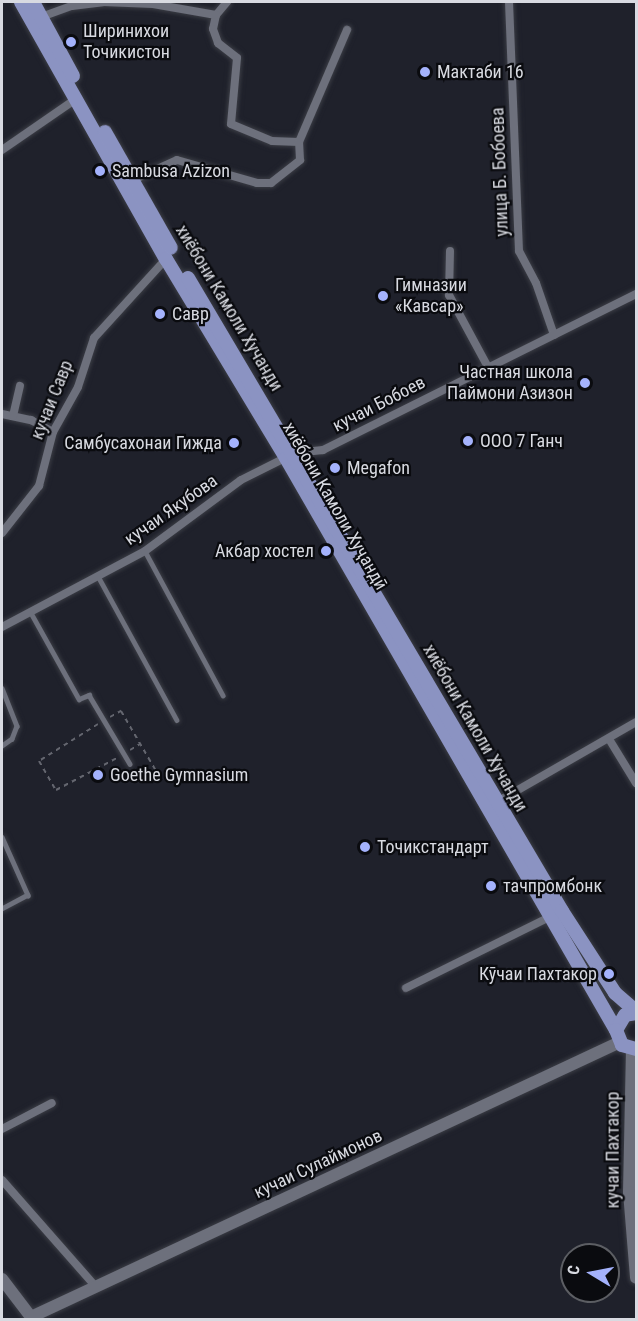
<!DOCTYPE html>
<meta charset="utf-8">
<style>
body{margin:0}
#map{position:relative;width:638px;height:1321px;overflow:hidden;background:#1f212b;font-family:"Roboto Condensed",sans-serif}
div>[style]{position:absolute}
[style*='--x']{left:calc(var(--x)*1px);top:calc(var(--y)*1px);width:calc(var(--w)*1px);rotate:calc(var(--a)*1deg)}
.path>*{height:2px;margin-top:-1px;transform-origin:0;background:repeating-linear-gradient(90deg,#64666f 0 4.5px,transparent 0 9px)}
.roads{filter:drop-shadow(0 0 2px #3b3d45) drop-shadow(0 0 2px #3b3d45)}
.lane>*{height:4.5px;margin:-2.25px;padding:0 2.25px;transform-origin:2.25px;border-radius:2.25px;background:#6d707c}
.street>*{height:8px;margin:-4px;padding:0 4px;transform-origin:4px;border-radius:4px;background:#6d707c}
.secondary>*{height:12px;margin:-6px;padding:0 6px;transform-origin:6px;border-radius:6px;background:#6d707c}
.primary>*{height:14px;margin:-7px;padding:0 7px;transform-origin:7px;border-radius:7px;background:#8b93c2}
.dots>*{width:16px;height:16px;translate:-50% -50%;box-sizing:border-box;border:3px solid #0a0b0f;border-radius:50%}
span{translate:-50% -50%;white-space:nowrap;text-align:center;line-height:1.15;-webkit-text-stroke:4.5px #0a0b0f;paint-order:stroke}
.poi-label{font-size:18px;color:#d8dae1}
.left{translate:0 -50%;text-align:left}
.right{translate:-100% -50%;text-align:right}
.street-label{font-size:18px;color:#d8dae1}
.frame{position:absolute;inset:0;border:3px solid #d8dae1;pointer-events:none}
.north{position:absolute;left:560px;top:1243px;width:60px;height:60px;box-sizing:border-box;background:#0a0b0f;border:2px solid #5c5e63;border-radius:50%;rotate:280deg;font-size:16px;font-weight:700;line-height:24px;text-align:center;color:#d8dae1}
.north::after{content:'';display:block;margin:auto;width:21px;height:27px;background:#a4b2fc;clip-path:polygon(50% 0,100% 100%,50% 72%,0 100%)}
</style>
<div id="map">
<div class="path">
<div style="--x:110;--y:717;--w:13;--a:-29"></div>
<div style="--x:121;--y:711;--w:75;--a:59.7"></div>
<div style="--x:98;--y:724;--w:70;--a:147.9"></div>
<div style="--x:39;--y:761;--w:34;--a:60"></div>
<div style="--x:56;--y:790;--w:69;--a:-27.7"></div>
<div style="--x:130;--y:750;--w:12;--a:-31"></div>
</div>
<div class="roads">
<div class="lane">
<div style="--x:145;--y:551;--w:164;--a:61.6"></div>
<div style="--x:98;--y:576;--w:164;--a:61.3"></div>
<div style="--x:30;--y:611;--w:101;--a:60.9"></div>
<div style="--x:79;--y:699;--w:11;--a:-22"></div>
<div style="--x:89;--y:695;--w:80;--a:59.3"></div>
<div style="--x:2;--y:688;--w:41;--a:68.5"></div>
<div style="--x:17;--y:726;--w:14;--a:111"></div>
<div style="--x:12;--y:739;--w:12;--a:145"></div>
<div style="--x:2;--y:837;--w:64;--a:65.9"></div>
<div style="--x:28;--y:895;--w:30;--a:152"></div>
</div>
<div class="street">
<div style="--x:227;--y:2;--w:17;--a:130"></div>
<div style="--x:216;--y:15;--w:14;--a:102"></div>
<div style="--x:213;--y:29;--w:15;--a:70"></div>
<div style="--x:218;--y:43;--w:24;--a:38"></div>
<div style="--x:237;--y:58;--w:66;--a:95.2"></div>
<div style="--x:231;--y:124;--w:44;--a:22.5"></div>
<div style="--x:272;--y:141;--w:27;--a:2"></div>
<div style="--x:509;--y:2;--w:249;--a:87.7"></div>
<div style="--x:519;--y:251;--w:36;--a:62"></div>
<div style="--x:536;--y:283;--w:55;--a:70.9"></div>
<div style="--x:41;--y:17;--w:33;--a:-20"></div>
<div style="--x:72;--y:6;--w:31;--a:-7"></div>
<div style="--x:103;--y:2;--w:50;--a:2.3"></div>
<div style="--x:153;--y:4;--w:64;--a:9.9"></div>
<div style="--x:2;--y:150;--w:90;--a:-34.6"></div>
<div style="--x:133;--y:180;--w:48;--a:-24.4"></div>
<div style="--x:177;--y:160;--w:83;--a:16"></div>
<div style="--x:257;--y:183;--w:14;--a:0"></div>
<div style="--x:271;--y:183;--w:37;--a:-38"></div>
<div style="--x:300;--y:160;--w:18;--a:-93"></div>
<div style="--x:299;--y:142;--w:122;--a:-66.8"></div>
<div style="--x:450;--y:251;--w:44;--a:91.3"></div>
<div style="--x:449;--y:295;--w:82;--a:61.6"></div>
<div style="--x:2;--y:414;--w:30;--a:12"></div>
<div style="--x:31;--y:420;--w:25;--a:29"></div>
<div style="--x:13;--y:416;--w:31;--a:-77"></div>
<div style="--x:2;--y:533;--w:60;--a:-51.8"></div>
<div style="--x:39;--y:486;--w:56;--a:-75.5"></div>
<div style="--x:53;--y:432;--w:51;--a:-60.9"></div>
<div style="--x:78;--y:387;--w:52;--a:-71.9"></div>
<div style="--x:94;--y:338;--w:107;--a:-47.7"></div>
<div style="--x:2;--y:627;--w:162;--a:-28"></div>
<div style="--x:145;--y:551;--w:119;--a:-36.5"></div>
<div style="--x:241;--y:480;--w:60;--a:-26.6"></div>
<div style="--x:295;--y:453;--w:28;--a:-6"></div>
<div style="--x:323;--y:450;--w:350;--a:-26.5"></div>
<div style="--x:609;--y:739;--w:52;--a:58.5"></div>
<div style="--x:497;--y:802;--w:160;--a:-29.9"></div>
<div style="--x:406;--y:988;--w:163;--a:-26.3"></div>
<div style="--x:2;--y:1129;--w:56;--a:-27.5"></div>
<div style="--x:2;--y:1180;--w:142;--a:48.7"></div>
</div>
<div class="secondary">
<div style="--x:632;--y:1049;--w:143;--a:91.2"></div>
<div style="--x:629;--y:1192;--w:86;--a:85.3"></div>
<div style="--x:2;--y:1279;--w:48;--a:52.7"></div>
<div style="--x:31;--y:1317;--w:650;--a:-25.03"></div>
</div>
<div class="primary">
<div style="--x:21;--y:2;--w:295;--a:60.6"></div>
<div style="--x:166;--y:259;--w:232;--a:58.9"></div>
<div style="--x:286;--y:458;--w:660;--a:60.02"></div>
<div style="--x:33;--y:2;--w:84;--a:61.6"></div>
<div style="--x:105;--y:132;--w:133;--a:60.4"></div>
<div style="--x:188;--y:278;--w:735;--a:59.42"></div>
<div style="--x:562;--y:911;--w:98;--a:57.1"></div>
<div style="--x:615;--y:993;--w:28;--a:41"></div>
<div style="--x:636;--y:1013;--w:11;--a:170"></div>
<div style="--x:625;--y:1015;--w:17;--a:121"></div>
<div style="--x:616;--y:1030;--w:16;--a:68"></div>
<div style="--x:622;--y:1045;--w:15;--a:16"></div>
</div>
</div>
<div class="dots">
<div style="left:71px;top:42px;background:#a4b2fc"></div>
<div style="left:425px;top:72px;background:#a4b2fc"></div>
<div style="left:100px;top:171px;background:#a4b2fc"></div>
<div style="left:383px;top:296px;background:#a4b2fc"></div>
<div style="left:160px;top:314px;background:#a4b2fc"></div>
<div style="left:585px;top:383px;background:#a4b2fc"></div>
<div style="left:468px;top:441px;background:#a4b2fc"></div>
<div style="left:234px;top:443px;background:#a4b2fc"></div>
<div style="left:335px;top:468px;background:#a4b2fc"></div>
<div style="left:326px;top:551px;background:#a4b2fc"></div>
<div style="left:98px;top:775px;background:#a4b2fc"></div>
<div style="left:365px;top:847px;background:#a4b2fc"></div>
<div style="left:491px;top:886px;background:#a4b2fc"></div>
<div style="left:609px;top:974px;background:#a4b2fc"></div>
</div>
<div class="poi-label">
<span class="left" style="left:83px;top:42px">Ширинихои<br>Точикистон</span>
<span class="left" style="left:437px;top:72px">Мактаби 16</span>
<span class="left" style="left:112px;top:171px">Sambusa Azizon</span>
<span class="left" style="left:395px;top:296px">Гимназии<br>«Кавсар»</span>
<span class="left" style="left:172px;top:314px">Савр</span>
<span class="right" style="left:573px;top:383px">Частная школа<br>Паймони Азизон</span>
<span class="left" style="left:480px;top:441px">ООО 7 Ганч</span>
<span class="right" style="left:222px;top:443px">Самбусахонаи Гижда</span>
<span class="left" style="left:347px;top:468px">Megafon</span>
<span class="right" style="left:314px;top:551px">Акбар хостел</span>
<span class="left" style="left:110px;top:775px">Goethe Gymnasium</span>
<span class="left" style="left:377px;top:847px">Точикстандарт</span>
<span class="left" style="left:503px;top:886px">тачпромбонк</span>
<span class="right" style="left:597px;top:974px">Кӯчаи Пахтакор</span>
</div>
<div class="street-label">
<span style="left:500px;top:172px;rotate:-92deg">улица Б. Бобоева</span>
<span style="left:229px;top:308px;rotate:59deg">хиёбони Камоли Хучанди</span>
<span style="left:52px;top:400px;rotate:-68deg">кучаи Савр</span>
<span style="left:379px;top:404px;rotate:-27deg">кучаи Бобоев</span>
<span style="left:335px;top:506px;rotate:60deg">хиёбони Камоли Хуҷандӣ</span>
<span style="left:171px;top:510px;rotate:-35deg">кучаи Якубова</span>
<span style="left:475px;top:728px;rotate:60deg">хиёбони Камоли Хучанди</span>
<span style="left:613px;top:1150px;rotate:-90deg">кучаи Пахтакор</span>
<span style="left:318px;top:1164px;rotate:-25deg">кучаи Сулаймонов</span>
</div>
<div class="frame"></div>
<div class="north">С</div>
</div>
